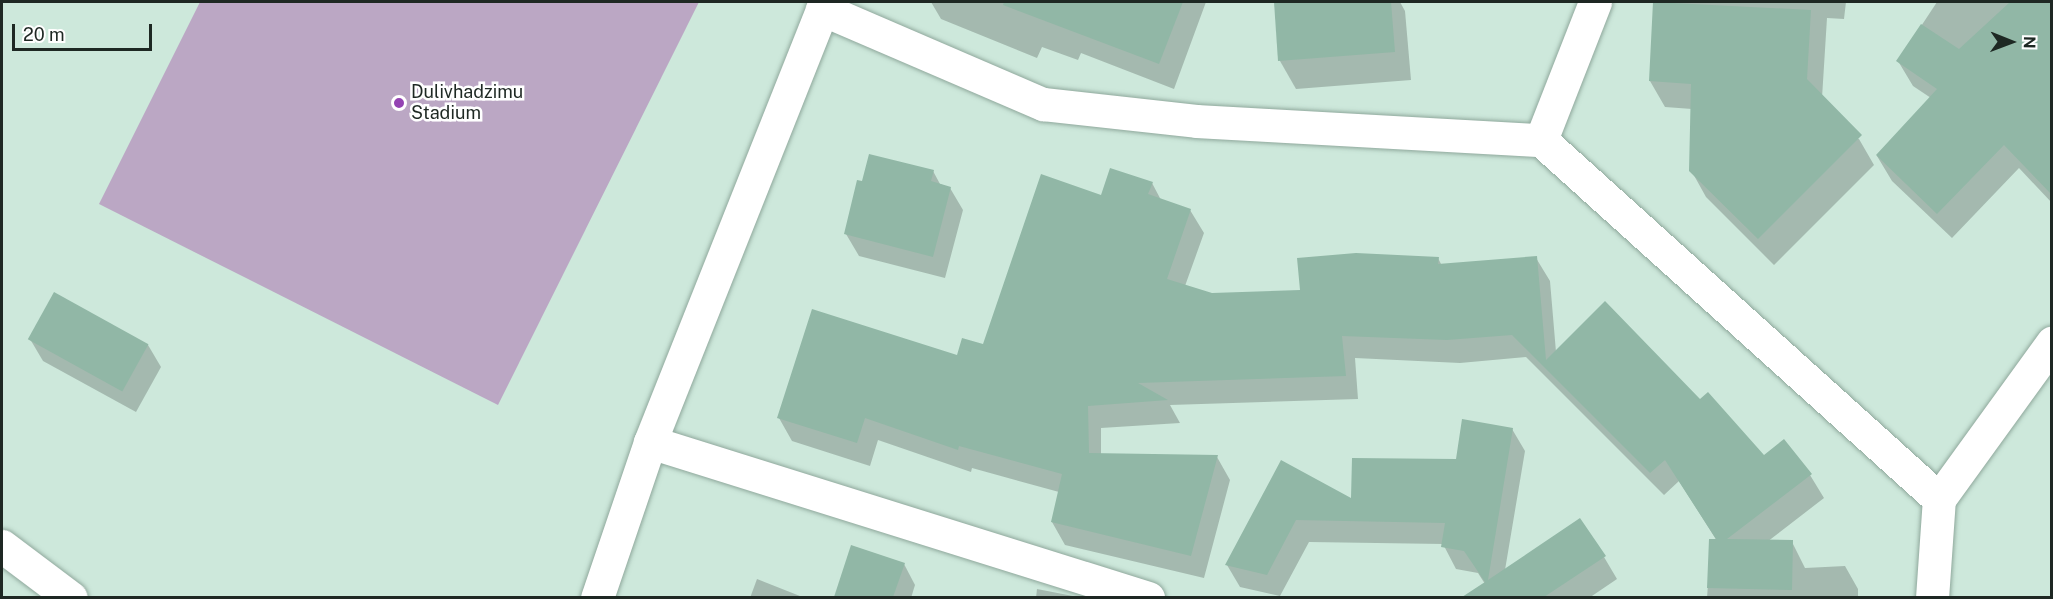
<!DOCTYPE html>
<style>
body{margin:0}
#map{position:relative;width:2053px;height:599px;overflow:hidden;background:#cde8db;font-family:"Public Sans",sans-serif}
div>[style]{position:absolute}
[style*='--x']{left:calc(var(--x)*1px);top:calc(var(--y)*1px);width:calc(var(--w)*1px);rotate:calc(var(--a)*1deg)}
.green>*{inset:0;background:#bba7c4}
.shadow>*{inset:0;background:#0003}
.building>*{inset:0;background:#91b7a6;transform-origin:0 0}
.roads{filter:drop-shadow(0 0 2px #8fa89c) drop-shadow(0 0 2px #8fa89c)}
.minor>*{height:33px;margin:-16.5px;padding:0 16.5px;transform-origin:16.5px;border-radius:16.5px;background:#fff}
.dots>*{width:16px;height:16px;translate:-50% -50%;box-sizing:border-box;border:3px solid #fff;border-radius:50%}
span{translate:-50% -50%;white-space:nowrap;text-align:center;line-height:1.15;-webkit-text-stroke:5px #fff;paint-order:stroke}
.poi-label{font-size:18px;color:#1e2823}
.left{translate:0 -50%;text-align:left}
.frame{position:absolute;inset:0;border:3px solid #1e2823;pointer-events:none}
.north{position:absolute;left:1981px;top:12px;width:60px;height:60px;-webkit-text-stroke:4px #fff;paint-order:stroke;rotate:91deg;font-size:16px;font-weight:700;line-height:24px;text-align:center;color:#1e2823}
.north::after{content:'';display:block;margin:auto;width:21px;height:27px;background:#1e2823;clip-path:polygon(50% 0,100% 100%,50% 72%,0 100%)}
.scale{position:absolute;left:12px;top:24px;width:140px;height:27px;box-sizing:border-box;border:3px solid #1e2823;border-top:0;padding-left:8px;font-size:18px;line-height:21px;white-space:nowrap;color:#1e2823;-webkit-text-stroke:4px #fff;paint-order:stroke}
</style>
<div id="map">
<div class="green">
<div style="clip-path:polygon(200px 2px,699px 2px,498px 405px,99px 204px)"></div>
</div>
<div class="shadow">
<div style="clip-path:polygon(931px 2px,1206px 2px,1174px 89px,1081px 53px,1078px 60px,1042px 47px,1037px 58px,941px 19px)"></div>
<div style="clip-path:polygon(1275px 2px,1400px 2px,1405px 11px,1411px 80px,1296px 89px,1280px 61px)"></div>
<div style="clip-path:polygon(1667px 2px,1846px 2px,1844px 19px,1827px 18px,1822px 98px,1835px 135px,1859px 139px,1874px 165px,1774px 265px,1706px 197px,1691px 170px,1692px 109px,1665px 107px,1650px 81px)"></div>
<div style="clip-path:polygon(1937px 2px,2052px 2px,2052px 203px,2019px 168px,1952px 238px,1892px 181px,1877px 156px,1931px 98px,1913px 86px,1898px 61px)"></div>
<div style="clip-path:polygon(933px 171px,940px 184px,950px 188px,963px 210px,945px 278px,859px 256px,846px 234px)"></div>
<div style="clip-path:polygon(1152px 183px,1161px 200px,1190px 210px,1204px 233px,1185px 286px,1212px 295px,1301px 292px,1438px 258px,1442px 266px,1536px 258px,1550px 281px,1556px 352px,1700px 401px,1764px 457px,1810px 475px,1824px 498px,1767px 542px,1792px 542px,1805px 568px,1845px 566px,1858px 589px,1858px 598px,1707px 598px,1711px 541px,1717px 541px,1679px 481px,1664px 495px,1526px 357px,1460px 363px,1355px 358px,1358px 399px,1170px 405px,1180px 423px,1101px 428px,1101px 455px,1217px 457px,1230px 480px,1204px 578px,1065px 545px,1052px 522px,1059px 492px,972px 468px,971px 472px,878px 440px,870px 466px,792px 441px,779px 418px,984px 346px,1102px 197px)"></div>
<div style="clip-path:polygon(30px 339px,148px 345px,161px 367px,136px 412px,43px 361px)"></div>
<div style="clip-path:polygon(1512px 429px,1525px 451px,1505px 570px,1604px 557px,1617px 579px,1589px 598px,1494px 598px,1478px 573px,1456px 569px,1443px 544px,1309px 542px,1280px 596px,1240px 587px,1227px 565px,1281px 462px,1353px 500px,1457px 461px)"></div>
<div style="clip-path:polygon(852px 547px,904px 564px,915px 585px,911px 598px,835px 598px)"></div>
<div style="clip-path:polygon(757px 579px,805px 598px,750px 598px)"></div>
<div style="clip-path:polygon(1037px 589px,1073px 596px,1074px 598px,1036px 598px)"></div>
</div>
<div class="building">
<div style="clip-path:polygon(1004px 2px,1183px 2px,1159px 64px,1003px 5px)"></div>
<div style="clip-path:polygon(1274px 2px,1391px 2px,1395px 52px,1278px 61px)"></div>
<div style="clip-path:polygon(1653px 2px,1811px 10px,1807px 79px,1862px 135px,1758px 239px,1689px 171px,1691px 84px,1649px 81px)"></div>
<div style="clip-path:polygon(2010px 2px,2052px 2px,2052px 195px,2004px 145px,1937px 214px,1876px 155px,1937px 89px,1896px 61px,1921px 24px,1959px 49px)"></div>
<div style="clip-path:polygon(869px 154px,934px 170px,931px 181px,951px 187px,933px 257px,844px 234px,857px 180px,862px 181px)"></div>
<div style="clip-path:polygon(1110px 168px,1153px 182px,1148px 194px,1191px 209px,1167px 279px,1212px 293px,1300px 290px,1297px 258px,1356px 253px,1439px 257px,1438px 264px,1537px 256px,1546px 360px,1605px 301px,1700px 399px,1708px 392px,1764px 455px,1784px 439px,1812px 474px,1727px 539px,1793px 540px,1792px 590px,1707px 588px,1709px 539px,1716px 539px,1665px 460px,1650px 473px,1512px 335px,1447px 340px,1342px 336px,1346px 376px,1138px 383px,1168px 400px,1088px 406px,1089px 453px,1218px 455px,1191px 556px,1051px 522px,1062px 474px,959px 446px,958px 450px,865px 418px,857px 443px,777px 418px,812px 309px,957px 355px,962px 338px,983px 344px,1041px 174px,1101px 195px)"></div>
<div style="left:54px;top:292px;width:108px;height:54px;rotate:29deg"></div>
<div style="clip-path:polygon(1462px 419px,1513px 428px,1488px 580px,1580px 518px,1606px 556px,1544px 597px,1462px 597px,1485px 582px,1464px 551px,1441px 547px,1445px 523px,1296px 520px,1267px 575px,1225px 565px,1281px 460px,1351px 498px,1352px 458px,1456px 459px)"></div>
<div style="clip-path:polygon(851px 545px,905px 563px,893px 597px,834px 597px)"></div>
</div>
<div class="roads">
<div class="minor">
<div style="--x:822;--y:9;--w:241;--a:23.3"></div>
<div style="--x:1043;--y:104;--w:154;--a:6.3"></div>
<div style="--x:1196;--y:121;--w:346;--a:3.2"></div>
<div style="--x:1541;--y:140;--w:536;--a:42.05"></div>
<div style="--x:1541;--y:140;--w:148;--a:-68.6"></div>
<div style="--x:650;--y:442;--w:522;--a:17.39"></div>
<div style="--x:2;--y:546;--w:86;--a:37"></div>
<div style="--x:597;--y:598;--w:165;--a:-71.2"></div>
<div style="--x:650;--y:442;--w:474;--a:-68.3"></div>
<div style="--x:1932;--y:598;--w:99;--a:-86"></div>
<div style="--x:1939;--y:499;--w:193;--a:-54.1"></div>
</div>
</div>
<div class="dots">
<div style="left:399px;top:103px;background:#9443b3"></div>
</div>
<div class="poi-label">
<span class="left" style="left:411px;top:103px">Dulivhadzimu<br>Stadium</span>
</div>
<div class="frame"></div>
<div class="north">N</div>
<div class="scale">20 m</div>
</div>
